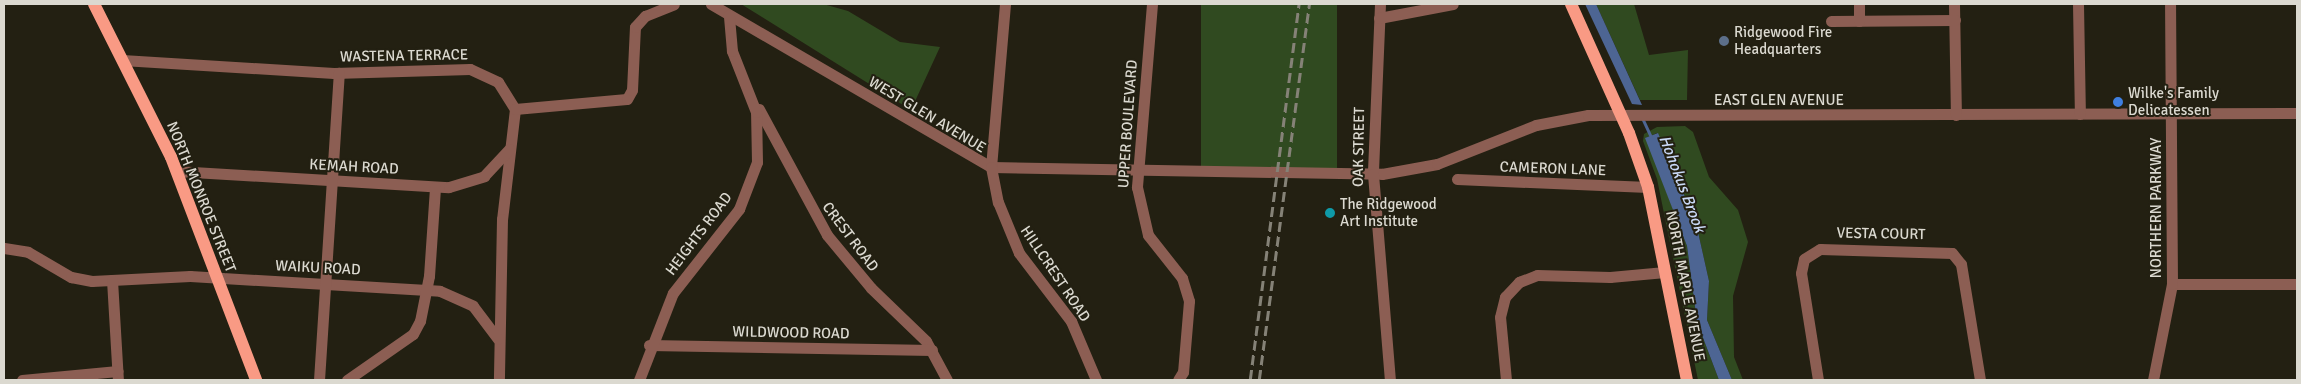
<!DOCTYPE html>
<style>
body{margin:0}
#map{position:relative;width:2301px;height:384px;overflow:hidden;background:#232012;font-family:Signika,sans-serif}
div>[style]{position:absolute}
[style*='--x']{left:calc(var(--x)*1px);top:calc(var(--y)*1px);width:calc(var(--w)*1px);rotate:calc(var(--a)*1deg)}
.green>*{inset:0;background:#304a20;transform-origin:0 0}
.water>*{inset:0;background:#4d6593}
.stream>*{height:2.5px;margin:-1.25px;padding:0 1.25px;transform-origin:1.25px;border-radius:1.25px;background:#4d6593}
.minor>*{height:11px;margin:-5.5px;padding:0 5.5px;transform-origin:5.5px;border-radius:5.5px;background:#8c5e53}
.major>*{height:12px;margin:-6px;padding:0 6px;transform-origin:6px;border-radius:6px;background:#f99a84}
.rail>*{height:2.5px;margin-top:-1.25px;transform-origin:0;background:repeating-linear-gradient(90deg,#858277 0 10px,transparent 0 15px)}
.dots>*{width:14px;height:14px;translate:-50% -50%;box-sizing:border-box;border:2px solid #232012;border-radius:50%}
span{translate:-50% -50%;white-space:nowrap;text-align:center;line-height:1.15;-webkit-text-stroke:4px #232012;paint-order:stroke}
.poi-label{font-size:15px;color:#dbd9d0}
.left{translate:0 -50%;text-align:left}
.street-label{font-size:15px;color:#dbd9d0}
.water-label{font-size:16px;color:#c9d8f6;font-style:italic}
.frame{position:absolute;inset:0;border:5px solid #dbd9d0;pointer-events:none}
</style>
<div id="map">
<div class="green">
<div style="clip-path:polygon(741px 4px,823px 4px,848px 11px,900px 42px,940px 47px,911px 110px)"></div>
<div style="left:1201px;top:4px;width:136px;height:164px"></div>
<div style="clip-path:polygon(1596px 4px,1634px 4px,1649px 55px,1688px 50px,1687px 100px,1640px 100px)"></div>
<div style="clip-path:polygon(1685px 126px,1693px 132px,1709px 177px,1738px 210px,1748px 242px,1733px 296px,1734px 357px,1743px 380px,1732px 380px,1707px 320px,1709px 281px,1696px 223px,1657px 133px,1646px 138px,1687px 246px,1697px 322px,1719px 380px,1698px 380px,1657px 179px,1643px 141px,1644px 134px,1657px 127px)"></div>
</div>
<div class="water">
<div style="clip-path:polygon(1585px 4px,1596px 4px,1642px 105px,1632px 104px)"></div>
<div style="clip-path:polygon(1658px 133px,1696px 223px,1709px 281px,1707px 320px,1732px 380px,1719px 380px,1697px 322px,1687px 246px,1645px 138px)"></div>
</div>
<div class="stream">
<div style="--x:1643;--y:119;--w:19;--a:65"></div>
</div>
<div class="minor">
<div style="--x:711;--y:4;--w:324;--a:30.2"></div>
<div style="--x:991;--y:167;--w:391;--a:1"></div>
<div style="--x:1382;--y:174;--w:56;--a:-10.3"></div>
<div style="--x:1437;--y:164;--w:106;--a:-21.5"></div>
<div style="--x:1536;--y:125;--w:53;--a:-10.9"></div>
<div style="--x:1588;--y:115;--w:709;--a:-0.16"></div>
<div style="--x:1005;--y:4;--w:164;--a:94.9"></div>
<div style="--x:991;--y:167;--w:36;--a:79"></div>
<div style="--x:998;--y:202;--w:55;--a:67.6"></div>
<div style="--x:1019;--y:253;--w:86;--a:52.6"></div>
<div style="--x:1071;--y:321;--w:64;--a:67"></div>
<div style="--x:1152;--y:4;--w:184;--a:94.7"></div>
<div style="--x:1137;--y:187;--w:49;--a:77.1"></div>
<div style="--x:1148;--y:235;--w:55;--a:51.7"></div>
<div style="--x:1182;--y:278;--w:24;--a:73"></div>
<div style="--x:1189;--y:301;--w:71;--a:94.8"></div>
<div style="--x:1183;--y:372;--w:9;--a:122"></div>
<div style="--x:1380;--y:4;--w:170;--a:92.4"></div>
<div style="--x:1373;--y:174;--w:207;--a:85.3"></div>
<div style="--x:1954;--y:4;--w:111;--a:89"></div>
<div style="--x:2078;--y:4;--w:110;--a:89"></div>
<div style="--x:1379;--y:18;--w:75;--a:-10.7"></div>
<div style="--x:1831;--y:21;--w:124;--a:-0.5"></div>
<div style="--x:1859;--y:21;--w:17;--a:-90"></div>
<div style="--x:122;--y:60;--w:212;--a:3.5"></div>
<div style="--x:334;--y:73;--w:136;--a:-1.7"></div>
<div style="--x:470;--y:69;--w:31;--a:25"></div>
<div style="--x:498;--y:82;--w:32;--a:58"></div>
<div style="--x:515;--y:109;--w:111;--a:96.7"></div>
<div style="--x:502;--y:219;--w:161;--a:91.1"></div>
<div style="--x:515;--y:109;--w:112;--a:-5.1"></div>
<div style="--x:627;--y:99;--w:10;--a:-61"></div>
<div style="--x:632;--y:90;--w:63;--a:-87.3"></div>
<div style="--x:635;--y:27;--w:15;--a:-48"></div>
<div style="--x:645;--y:16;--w:31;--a:-22"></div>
<div style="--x:759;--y:109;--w:143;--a:61.6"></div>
<div style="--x:827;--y:235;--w:69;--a:50.3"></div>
<div style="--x:871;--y:288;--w:76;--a:43.9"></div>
<div style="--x:926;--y:341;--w:44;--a:61.7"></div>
<div style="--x:176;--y:171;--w:273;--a:3.4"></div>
<div style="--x:449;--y:187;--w:37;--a:-17"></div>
<div style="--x:484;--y:176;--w:37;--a:-47"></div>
<div style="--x:1457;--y:179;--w:191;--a:2.4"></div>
<div style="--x:4;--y:248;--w:24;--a:9"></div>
<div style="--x:28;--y:252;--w:50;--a:30.2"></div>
<div style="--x:71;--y:277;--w:21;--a:11"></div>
<div style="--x:92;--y:281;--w:98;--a:-2.9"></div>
<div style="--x:190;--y:276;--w:250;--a:3.4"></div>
<div style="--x:440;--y:291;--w:36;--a:24"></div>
<div style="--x:473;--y:306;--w:41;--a:52.9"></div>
<div style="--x:112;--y:280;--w:100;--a:86.6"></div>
<div style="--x:2172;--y:284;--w:125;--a:0"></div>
<div style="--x:649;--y:345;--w:283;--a:1"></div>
<div style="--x:22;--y:380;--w:96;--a:-5.4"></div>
<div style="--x:319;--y:380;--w:308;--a:-86.3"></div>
<div style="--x:347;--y:380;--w:80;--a:-34.9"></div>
<div style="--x:413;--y:334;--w:15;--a:-62"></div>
<div style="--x:420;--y:321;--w:46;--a:-78.7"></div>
<div style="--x:429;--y:276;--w:89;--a:-86.1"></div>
<div style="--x:639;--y:380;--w:93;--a:-68.7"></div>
<div style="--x:673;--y:293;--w:107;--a:-51.8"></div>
<div style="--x:739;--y:209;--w:50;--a:-69"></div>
<div style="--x:757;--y:162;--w:50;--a:-91.1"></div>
<div style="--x:756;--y:112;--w:66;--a:-111.5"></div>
<div style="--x:732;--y:51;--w:36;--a:-95"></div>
<div style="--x:1506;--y:380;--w:63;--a:-95.4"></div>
<div style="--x:1500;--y:317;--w:21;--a:-76"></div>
<div style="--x:1505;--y:297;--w:21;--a:-47"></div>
<div style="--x:1519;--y:282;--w:19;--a:-21"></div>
<div style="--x:1537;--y:275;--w:73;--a:1.6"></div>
<div style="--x:1610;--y:277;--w:55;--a:-5.2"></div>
<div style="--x:1818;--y:380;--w:108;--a:-99"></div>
<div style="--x:1801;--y:273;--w:14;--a:-78"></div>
<div style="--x:1804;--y:259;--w:19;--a:-32"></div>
<div style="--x:1820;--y:249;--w:132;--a:1.7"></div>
<div style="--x:1952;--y:253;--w:14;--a:51"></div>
<div style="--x:1961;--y:264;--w:118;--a:80.7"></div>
<div style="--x:2153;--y:380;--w:98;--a:-78.8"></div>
<div style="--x:2172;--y:284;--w:280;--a:-90.4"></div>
</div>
<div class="major">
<div style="--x:94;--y:4;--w:171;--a:63.3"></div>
<div style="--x:171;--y:157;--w:239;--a:69.1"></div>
<div style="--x:1571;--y:4;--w:141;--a:65.8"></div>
<div style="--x:1629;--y:133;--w:57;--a:70.6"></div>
<div style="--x:1648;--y:187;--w:197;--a:78.6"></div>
</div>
<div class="rail">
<div style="--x:1250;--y:380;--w:379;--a:-82.6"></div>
<div style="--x:1259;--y:380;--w:379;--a:-82.4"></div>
</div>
<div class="dots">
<div style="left:1724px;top:41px;background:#5c6f8a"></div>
<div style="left:2118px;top:102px;background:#3f7fe0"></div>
<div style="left:1330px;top:213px;background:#0f9aa8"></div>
</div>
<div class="poi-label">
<span class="left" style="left:1734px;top:41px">Ridgewood Fire<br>Headquarters</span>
<span class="left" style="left:2128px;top:102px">Wilke's Family<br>Delicatessen</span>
<span class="left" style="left:1340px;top:213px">The Ridgewood<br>Art Institute</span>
</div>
<div class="street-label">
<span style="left:404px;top:56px;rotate:-1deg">WASTENA TERRACE</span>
<span style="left:1779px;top:101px">EAST GLEN AVENUE</span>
<span style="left:927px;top:115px;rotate:31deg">WEST GLEN AVENUE</span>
<span style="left:1128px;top:124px;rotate:-86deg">UPPER BOULEVARD</span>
<span style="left:1359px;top:147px;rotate:-89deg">OAK STREET</span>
<span style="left:354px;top:167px;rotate:3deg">KEMAH ROAD</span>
<span style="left:1553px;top:169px;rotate:2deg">CAMERON LANE</span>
<span style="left:201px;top:197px;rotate:68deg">NORTH MONROE STREET</span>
<span style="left:2157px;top:208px;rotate:-90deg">NORTHERN PARKWAY</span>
<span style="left:699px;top:234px;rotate:-53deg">HEIGHTS ROAD</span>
<span style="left:1881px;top:234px;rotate:1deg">VESTA COURT</span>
<span style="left:850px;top:237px;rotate:53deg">CREST ROAD</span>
<span style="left:318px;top:268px;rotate:3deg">WAIKU ROAD</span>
<span style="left:1055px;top:274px;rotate:56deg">HILLCREST ROAD</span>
<span style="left:1685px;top:286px;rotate:79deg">NORTH MAPLE AVENUE</span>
<span style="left:791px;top:333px;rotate:1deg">WILDWOOD ROAD</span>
</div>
<div class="water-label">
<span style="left:1682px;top:184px;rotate:69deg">Hohokus Brook</span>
</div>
<div class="frame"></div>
</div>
